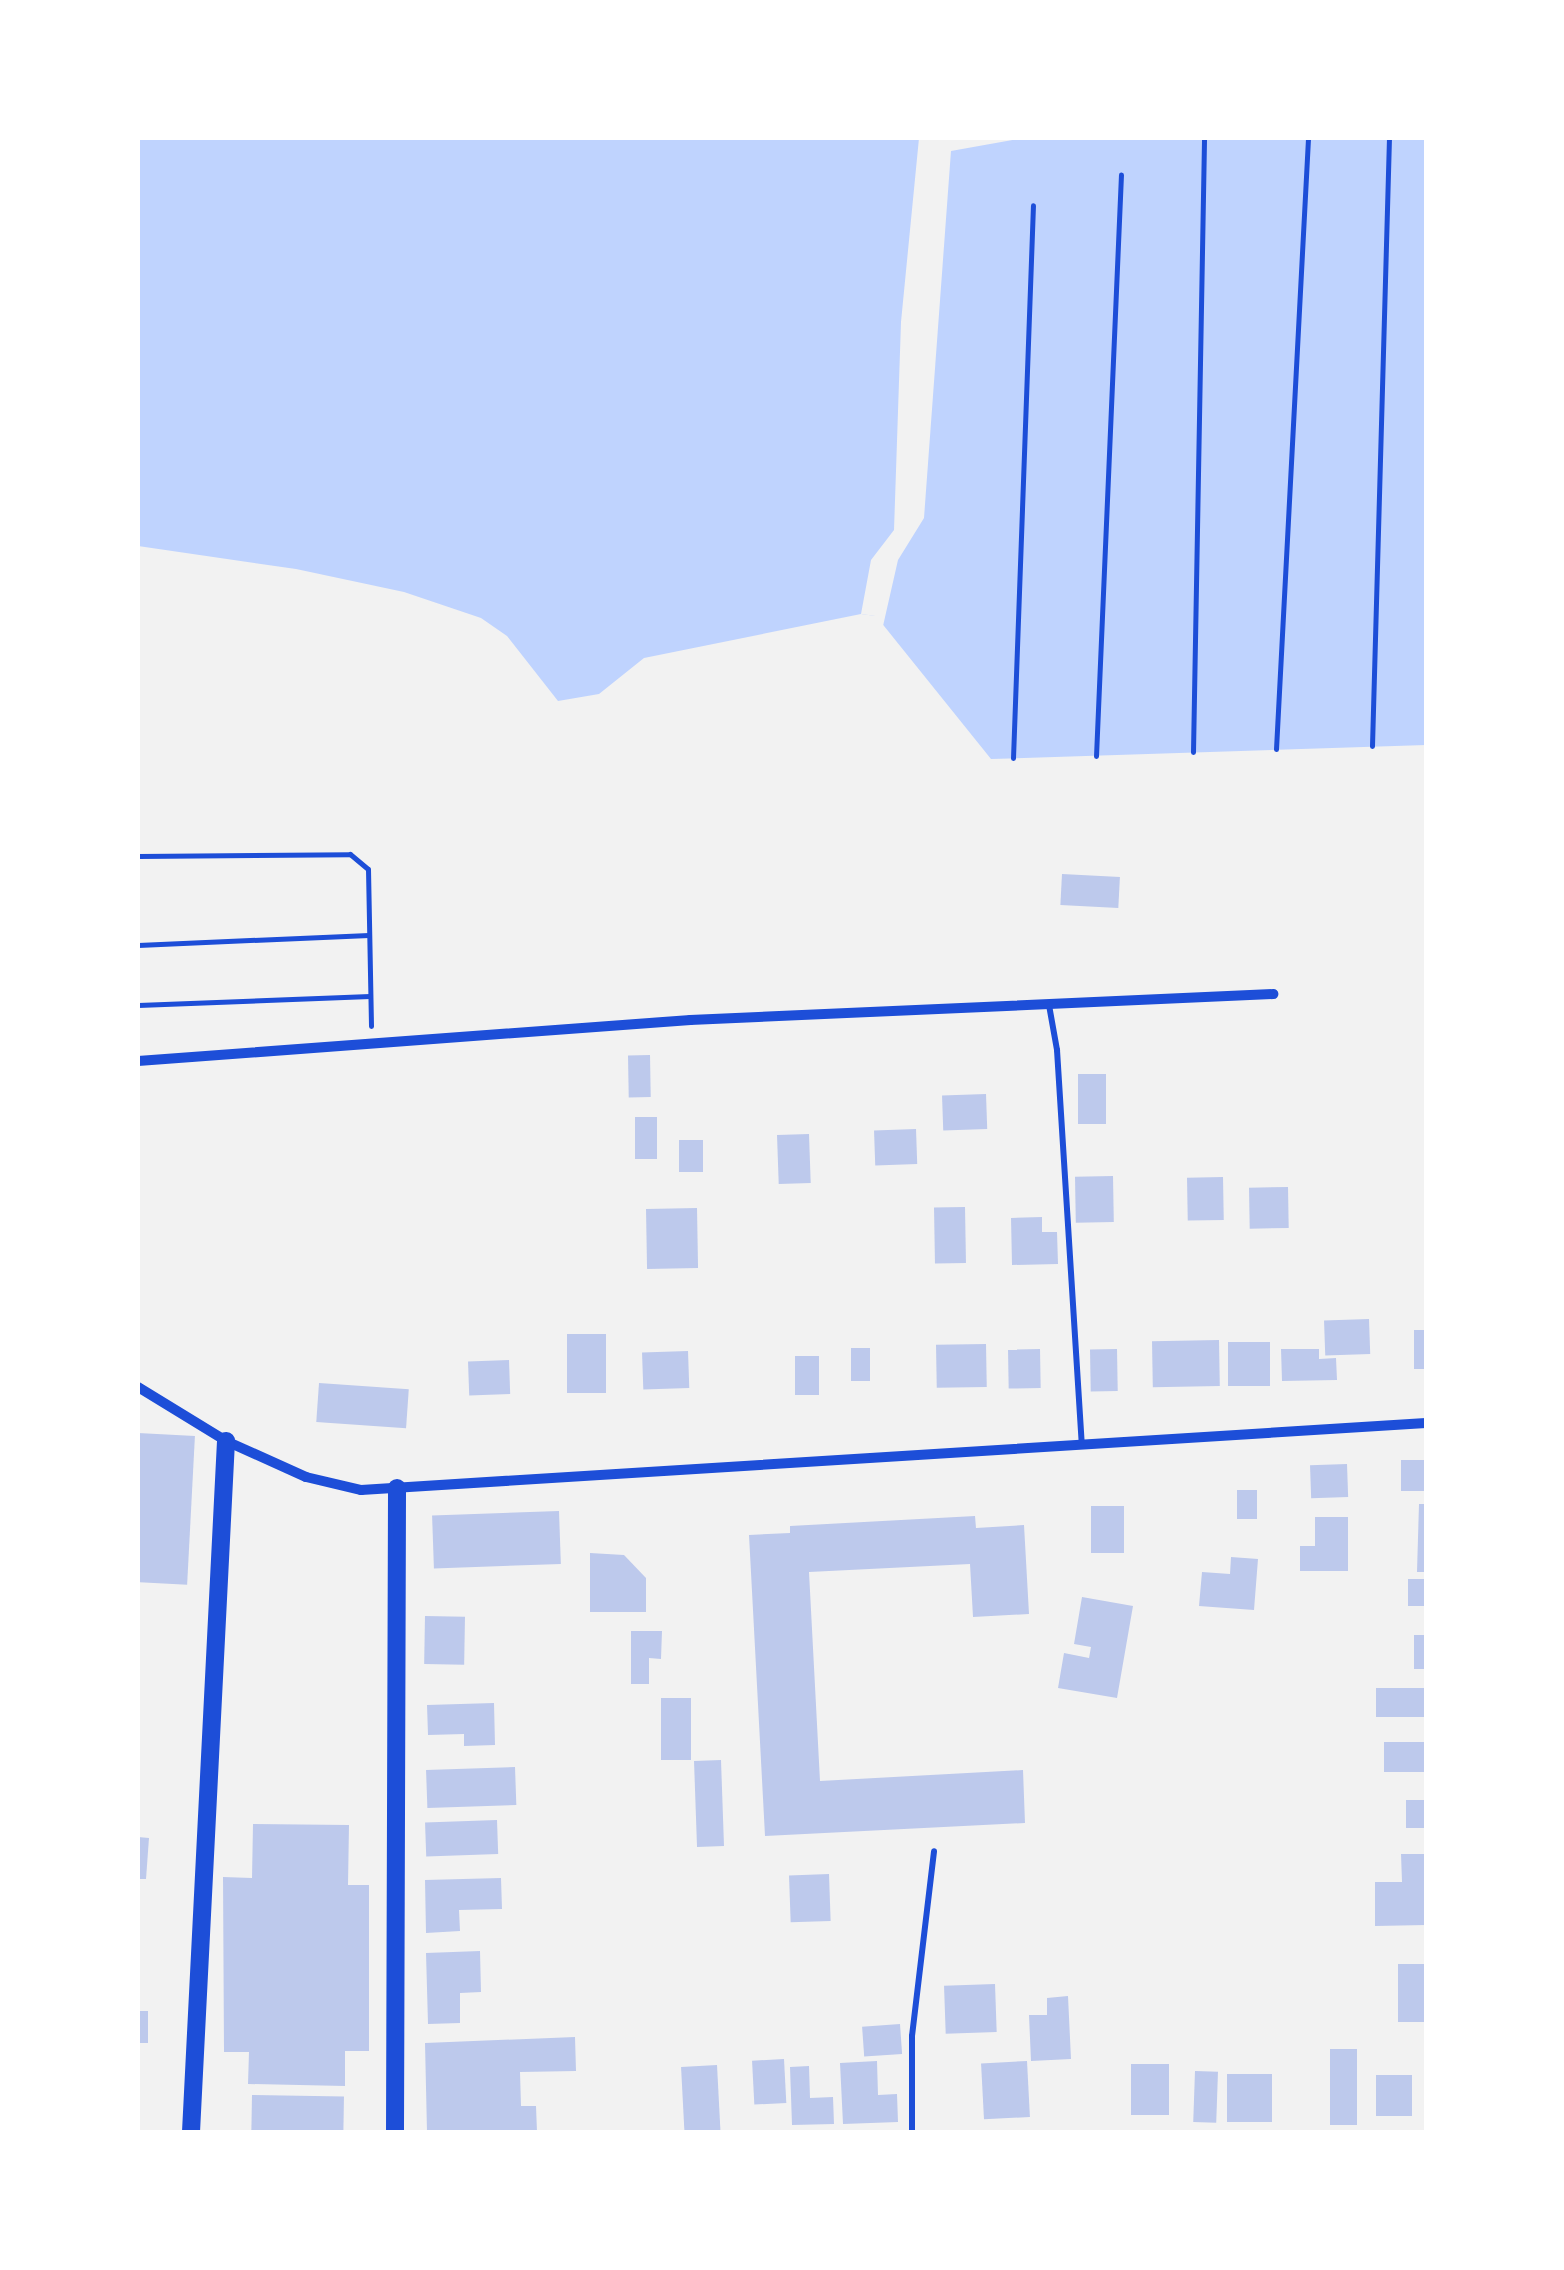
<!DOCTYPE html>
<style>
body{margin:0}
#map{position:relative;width:1564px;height:2270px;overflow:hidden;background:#f2f2f2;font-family:Rubik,sans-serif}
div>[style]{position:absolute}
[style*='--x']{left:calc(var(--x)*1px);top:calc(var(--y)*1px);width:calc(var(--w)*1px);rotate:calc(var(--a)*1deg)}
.water>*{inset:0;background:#bfd3fe}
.pier>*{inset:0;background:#f2f2f2}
.building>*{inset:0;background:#bdc9ec;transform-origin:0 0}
.path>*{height:5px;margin:-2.5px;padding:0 2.5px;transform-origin:2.5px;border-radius:2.5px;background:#1d4ed8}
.service>*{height:6px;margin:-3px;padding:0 3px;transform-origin:3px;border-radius:3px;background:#1d4ed8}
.minor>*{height:10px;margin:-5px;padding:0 5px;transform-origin:5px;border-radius:5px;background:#1d4ed8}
.tertiary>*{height:18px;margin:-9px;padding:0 9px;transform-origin:9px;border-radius:9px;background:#1d4ed8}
span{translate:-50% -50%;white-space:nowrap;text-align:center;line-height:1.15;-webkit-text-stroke:10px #fff;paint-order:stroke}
.frame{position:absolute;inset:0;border:140px solid #fff;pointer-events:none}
</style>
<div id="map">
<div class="water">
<div style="clip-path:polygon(138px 138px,1426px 138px,1426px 745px,991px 759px,876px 616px,861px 614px,644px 658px,599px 694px,558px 701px,507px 636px,481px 618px,404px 592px,296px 569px,138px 546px)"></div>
</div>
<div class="pier">
<div style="clip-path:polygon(919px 138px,1024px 138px,951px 151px,924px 518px,898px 560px,883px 626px,875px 616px,861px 614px,871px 560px,894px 530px,901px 322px)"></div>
</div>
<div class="building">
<div style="left:1062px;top:874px;width:58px;height:31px;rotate:3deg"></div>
<div style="left:650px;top:1055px;width:42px;height:22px;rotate:89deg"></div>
<div style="left:1078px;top:1074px;width:28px;height:50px"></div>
<div style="left:986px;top:1094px;width:35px;height:44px;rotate:88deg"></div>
<div style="left:635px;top:1117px;width:22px;height:42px"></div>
<div style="left:916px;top:1129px;width:35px;height:42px;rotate:88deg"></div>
<div style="left:809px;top:1134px;width:49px;height:32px;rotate:88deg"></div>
<div style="left:679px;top:1140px;width:24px;height:32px"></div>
<div style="left:1113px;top:1176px;width:46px;height:38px;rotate:89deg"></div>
<div style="left:1223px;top:1177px;width:43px;height:36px;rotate:89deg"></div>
<div style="left:1288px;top:1187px;width:41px;height:39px;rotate:89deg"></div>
<div style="left:965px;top:1207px;width:56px;height:31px;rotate:89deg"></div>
<div style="left:697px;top:1208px;width:60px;height:51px;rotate:89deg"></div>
<div style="clip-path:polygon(1042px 1217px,1042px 1232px,1057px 1232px,1058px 1264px,1012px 1265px,1011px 1218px)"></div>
<div style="left:1369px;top:1319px;width:35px;height:45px;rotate:88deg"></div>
<div style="left:1426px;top:1330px;width:39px;height:12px;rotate:90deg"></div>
<div style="left:567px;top:1334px;width:39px;height:59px"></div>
<div style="left:1219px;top:1340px;width:46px;height:67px;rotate:89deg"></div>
<div style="left:1228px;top:1342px;width:42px;height:44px"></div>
<div style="left:986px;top:1344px;width:43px;height:50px;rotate:89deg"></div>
<div style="left:851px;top:1348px;width:19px;height:33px"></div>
<div style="left:1040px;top:1349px;width:39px;height:32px;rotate:89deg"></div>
<div style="left:1117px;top:1349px;width:42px;height:27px;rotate:89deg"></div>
<div style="clip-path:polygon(1281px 1349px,1319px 1349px,1319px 1359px,1336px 1358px,1337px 1380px,1282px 1381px)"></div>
<div style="left:688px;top:1351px;width:37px;height:46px;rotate:88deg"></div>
<div style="left:795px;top:1356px;width:24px;height:39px"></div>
<div style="left:509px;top:1360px;width:34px;height:41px;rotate:88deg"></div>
<div style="left:319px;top:1383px;width:90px;height:39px;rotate:4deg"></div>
<div style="left:138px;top:1433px;width:57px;height:149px;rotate:3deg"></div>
<div style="left:1401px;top:1460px;width:25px;height:31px"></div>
<div style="left:1347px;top:1464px;width:33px;height:37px;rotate:88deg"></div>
<div style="left:1237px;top:1490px;width:20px;height:29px"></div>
<div style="clip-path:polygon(1419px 1504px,1426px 1504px,1426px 1572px,1417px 1572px)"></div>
<div style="left:1124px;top:1506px;width:47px;height:33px;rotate:90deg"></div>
<div style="left:559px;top:1511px;width:53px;height:127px;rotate:88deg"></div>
<div style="clip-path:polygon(975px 1516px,976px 1528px,1024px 1525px,1029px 1614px,973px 1617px,970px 1564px,809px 1572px,820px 1781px,1023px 1770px,1025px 1823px,765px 1836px,749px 1535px,790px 1533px,790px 1526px)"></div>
<div style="clip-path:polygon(1315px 1517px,1348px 1517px,1348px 1571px,1300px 1571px,1300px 1546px,1315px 1546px)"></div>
<div style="clip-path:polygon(590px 1553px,624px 1555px,646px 1578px,646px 1612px,590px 1612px)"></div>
<div style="clip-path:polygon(1231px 1557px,1258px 1559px,1254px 1610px,1199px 1606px,1202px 1572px,1230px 1574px)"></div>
<div style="left:1408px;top:1579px;width:18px;height:27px"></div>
<div style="clip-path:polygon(1082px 1597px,1133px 1606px,1117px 1698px,1058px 1688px,1064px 1653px,1089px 1658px,1091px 1647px,1074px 1644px)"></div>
<div style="left:425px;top:1616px;width:40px;height:48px;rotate:1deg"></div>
<div style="clip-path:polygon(631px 1631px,662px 1631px,661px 1659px,649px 1658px,649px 1684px,631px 1684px)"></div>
<div style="left:1414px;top:1635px;width:12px;height:34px"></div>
<div style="left:1376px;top:1688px;width:50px;height:29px"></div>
<div style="left:661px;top:1698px;width:30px;height:62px"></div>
<div style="clip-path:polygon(494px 1703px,495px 1745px,464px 1746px,464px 1734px,428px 1735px,427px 1705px)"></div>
<div style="left:1384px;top:1742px;width:42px;height:30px"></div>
<div style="left:721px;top:1760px;width:86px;height:27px;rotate:88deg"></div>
<div style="left:515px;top:1767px;width:38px;height:89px;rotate:88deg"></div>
<div style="left:1406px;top:1800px;width:20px;height:28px"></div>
<div style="left:497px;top:1820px;width:34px;height:72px;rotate:88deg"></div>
<div style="clip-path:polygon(253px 1824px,349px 1825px,348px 1885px,369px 1885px,369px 2051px,345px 2051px,345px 2086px,248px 2084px,249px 2052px,224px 2052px,223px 1877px,252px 1878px)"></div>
<div style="clip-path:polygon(138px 1837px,149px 1838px,146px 1879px,138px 1879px)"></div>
<div style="clip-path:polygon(1401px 1854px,1426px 1854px,1426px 1925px,1375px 1926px,1375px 1882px,1402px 1882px)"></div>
<div style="left:829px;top:1874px;width:47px;height:40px;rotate:88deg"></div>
<div style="clip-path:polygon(501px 1878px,502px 1909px,459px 1910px,460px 1931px,426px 1933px,425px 1880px)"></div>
<div style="clip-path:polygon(480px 1951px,481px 1992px,460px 1993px,460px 2023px,428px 2024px,426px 1953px)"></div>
<div style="left:1398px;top:1964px;width:28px;height:58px"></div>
<div style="left:995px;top:1984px;width:48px;height:51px;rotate:88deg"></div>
<div style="clip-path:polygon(1068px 1996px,1071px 2059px,1031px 2061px,1029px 2015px,1047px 2015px,1047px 1998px)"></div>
<div style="left:138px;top:2011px;width:10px;height:32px"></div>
<div style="left:900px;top:2024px;width:30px;height:38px;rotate:86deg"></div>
<div style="clip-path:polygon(575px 2037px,576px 2071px,520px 2072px,521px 2106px,536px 2106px,537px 2132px,427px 2132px,425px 2043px)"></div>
<div style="left:1330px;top:2049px;width:27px;height:76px"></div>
<div style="left:784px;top:2059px;width:44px;height:32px;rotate:87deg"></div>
<div style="clip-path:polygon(877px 2061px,878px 2095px,897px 2094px,898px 2122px,843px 2124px,840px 2063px)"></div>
<div style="left:1027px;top:2061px;width:56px;height:46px;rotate:87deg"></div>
<div style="left:1131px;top:2064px;width:38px;height:51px"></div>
<div style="left:717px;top:2065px;width:65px;height:36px;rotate:87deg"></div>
<div style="clip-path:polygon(809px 2066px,810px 2098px,833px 2097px,834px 2124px,792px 2125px,790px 2067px)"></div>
<div style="left:1195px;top:2071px;width:23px;height:51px;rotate:2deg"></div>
<div style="left:1227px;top:2074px;width:45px;height:48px"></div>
<div style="left:1376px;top:2075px;width:36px;height:41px"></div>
<div style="left:252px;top:2095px;width:92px;height:37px;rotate:1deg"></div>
</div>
<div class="path">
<div style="--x:1372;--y:746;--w:608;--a:-88.4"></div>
<div style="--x:1276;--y:749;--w:612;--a:-87"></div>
<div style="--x:1193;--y:752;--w:614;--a:-88.97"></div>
<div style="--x:1096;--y:756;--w:582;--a:-87.54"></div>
<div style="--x:1013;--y:758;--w:553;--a:-87.93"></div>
<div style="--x:138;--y:856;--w:212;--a:-0.5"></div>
<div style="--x:350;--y:854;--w:23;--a:40"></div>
<div style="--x:368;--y:869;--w:157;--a:88.9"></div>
<div style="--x:138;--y:945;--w:231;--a:-2.5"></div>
<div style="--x:138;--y:1005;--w:232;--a:-2.2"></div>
</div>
<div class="service">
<div style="--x:1049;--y:1005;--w:46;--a:79.9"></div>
<div style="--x:1057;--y:1050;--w:396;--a:86.4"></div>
<div style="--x:912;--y:2132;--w:96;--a:-90"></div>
<div style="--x:912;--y:2036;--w:186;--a:-83.2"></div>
</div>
<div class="minor">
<div style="--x:138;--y:1061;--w:554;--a:-4.25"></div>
<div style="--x:690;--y:1020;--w:584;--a:-2.55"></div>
<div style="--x:138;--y:1387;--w:103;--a:31.5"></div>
<div style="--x:226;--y:1441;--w:88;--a:24.2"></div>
<div style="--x:306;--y:1477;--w:57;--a:13.3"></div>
<div style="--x:361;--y:1490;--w:1067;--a:-3.6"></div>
</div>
<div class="tertiary">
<div style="--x:191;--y:2132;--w:692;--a:-87.1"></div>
<div style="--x:395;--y:2132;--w:644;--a:-89.82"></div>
</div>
<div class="frame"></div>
</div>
